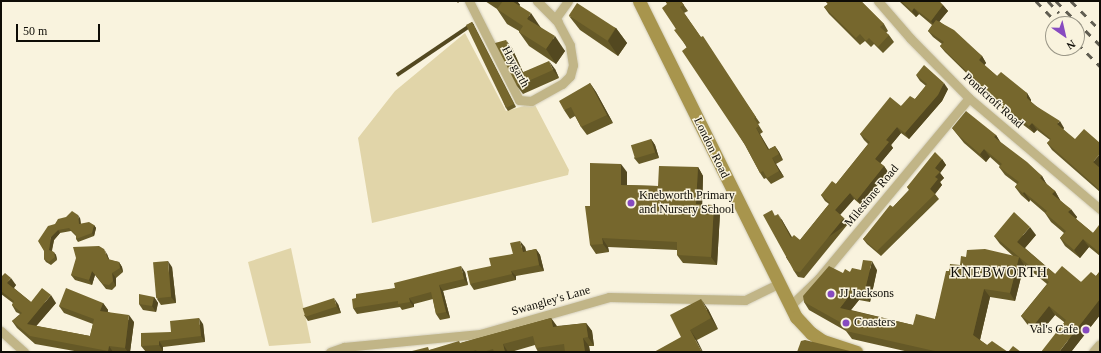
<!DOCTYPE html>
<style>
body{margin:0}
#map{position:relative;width:1101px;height:353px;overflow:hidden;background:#f9f3de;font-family:"Times New Roman",serif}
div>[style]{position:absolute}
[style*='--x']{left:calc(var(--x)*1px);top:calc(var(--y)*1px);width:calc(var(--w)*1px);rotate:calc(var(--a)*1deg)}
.green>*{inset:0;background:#e1d5a9}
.roads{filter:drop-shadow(0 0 1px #d3cebb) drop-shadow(0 0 1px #d3cebb)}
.minor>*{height:9px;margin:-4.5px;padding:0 4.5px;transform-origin:4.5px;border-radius:4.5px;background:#c1b587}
.tertiary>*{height:11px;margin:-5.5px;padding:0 5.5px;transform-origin:5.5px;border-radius:5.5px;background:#c1b587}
.secondary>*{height:13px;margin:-6.5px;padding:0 6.5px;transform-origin:6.5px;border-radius:6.5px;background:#a8954d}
.rail>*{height:3px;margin-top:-1.5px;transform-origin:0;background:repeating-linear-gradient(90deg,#605d51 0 7px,transparent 0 14px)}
.wall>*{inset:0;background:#655927}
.shaded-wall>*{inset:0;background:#534820;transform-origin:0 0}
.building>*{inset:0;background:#76672d;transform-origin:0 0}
.dots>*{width:11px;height:11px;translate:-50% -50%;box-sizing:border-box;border:2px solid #f9f3de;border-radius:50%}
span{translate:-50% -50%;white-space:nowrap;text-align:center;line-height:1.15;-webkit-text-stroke:3px #f9f3de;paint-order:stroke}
.street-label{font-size:12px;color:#0e0c06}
.poi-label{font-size:12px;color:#0e0c06}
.left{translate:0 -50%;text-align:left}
.right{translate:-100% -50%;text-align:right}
.quarter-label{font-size:14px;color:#0e0c06;letter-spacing:1px}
.frame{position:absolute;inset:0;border:2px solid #0e0c06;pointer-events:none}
.north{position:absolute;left:1045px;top:16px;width:40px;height:40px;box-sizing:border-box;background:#f9f3de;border:1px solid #9b9788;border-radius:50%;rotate:146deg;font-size:11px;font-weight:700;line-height:16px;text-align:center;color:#0e0c06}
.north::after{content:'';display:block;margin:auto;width:14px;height:18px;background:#874ac0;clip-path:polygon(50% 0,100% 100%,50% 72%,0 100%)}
.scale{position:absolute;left:16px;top:24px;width:84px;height:18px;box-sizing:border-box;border:2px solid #0e0c06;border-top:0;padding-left:5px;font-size:12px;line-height:14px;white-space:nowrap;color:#0e0c06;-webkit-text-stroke:3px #f9f3de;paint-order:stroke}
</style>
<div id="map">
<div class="green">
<div style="clip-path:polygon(465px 33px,506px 111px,534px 103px,569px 170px,568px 175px,372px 223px,358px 138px,395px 91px)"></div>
<div style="clip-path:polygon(291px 248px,311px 343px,269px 346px,248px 262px)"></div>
</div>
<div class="roads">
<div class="minor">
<div style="--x:469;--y:1;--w:111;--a:63.2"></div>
<div style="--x:519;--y:100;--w:12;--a:5"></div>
<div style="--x:531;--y:101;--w:35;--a:-29"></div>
<div style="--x:562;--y:84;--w:11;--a:-45"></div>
<div style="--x:570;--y:76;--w:11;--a:-75"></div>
<div style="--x:573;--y:65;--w:20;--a:-99"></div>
<div style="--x:570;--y:45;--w:26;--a:-118"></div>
<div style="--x:558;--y:22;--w:30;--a:-135"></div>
<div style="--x:878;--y:1;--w:49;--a:49.1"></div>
<div style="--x:910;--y:38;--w:84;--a:45.5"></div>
<div style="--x:969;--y:98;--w:172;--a:40.3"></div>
<div style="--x:555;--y:19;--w:22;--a:-54"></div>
<div style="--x:790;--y:306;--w:40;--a:-44"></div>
<div style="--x:819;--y:278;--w:234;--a:-50.2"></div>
<div style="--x:1;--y:331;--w:31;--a:42"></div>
<div style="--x:330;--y:352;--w:15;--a:-20"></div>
<div style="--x:344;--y:347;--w:137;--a:-5.5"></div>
<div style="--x:480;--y:334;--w:134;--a:-16"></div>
<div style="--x:609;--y:297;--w:136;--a:1.3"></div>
<div style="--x:745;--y:300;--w:37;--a:-26"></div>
</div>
<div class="tertiary">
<div style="--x:1094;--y:352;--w:9;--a:-49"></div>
</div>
<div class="secondary">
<div style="--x:639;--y:1;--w:353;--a:63.6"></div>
<div style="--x:796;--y:317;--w:22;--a:47"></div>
<div style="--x:811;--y:333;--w:14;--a:34"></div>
<div style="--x:823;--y:341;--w:35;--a:18"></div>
</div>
</div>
<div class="rail">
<div style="--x:1036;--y:1;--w:32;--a:46"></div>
<div style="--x:1048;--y:1;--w:16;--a:47"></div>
<div style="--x:1056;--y:1;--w:62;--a:45"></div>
<div style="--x:1071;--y:1;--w:41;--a:45"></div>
<div style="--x:1077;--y:43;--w:33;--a:45"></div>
</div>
<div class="wall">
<div style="clip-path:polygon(456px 1px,460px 1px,458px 3px)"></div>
<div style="clip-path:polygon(485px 1px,517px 1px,520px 5px,519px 6px,565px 51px,556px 64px,529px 46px,519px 32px,519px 31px,507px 24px,497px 9px)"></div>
<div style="clip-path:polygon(681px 1px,688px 11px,684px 13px,760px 123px,758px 124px,763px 132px,760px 134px,769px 149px,775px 146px,779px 152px,783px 160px,776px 164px,784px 177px,771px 184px,766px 178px,764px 179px,760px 173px,745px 145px,687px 48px,676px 29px,667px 4px)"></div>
<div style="clip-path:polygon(825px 1px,861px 1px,884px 24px,888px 31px,886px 33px,889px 35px,894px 42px,883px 53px,874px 44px,871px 47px,865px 41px,860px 45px,829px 14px,824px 7px,828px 4px)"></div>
<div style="clip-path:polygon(899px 1px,939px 1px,948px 11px,939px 21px,982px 56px,986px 63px,984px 65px,997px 76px,1027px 93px,1031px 100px,1031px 102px,1064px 128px,1063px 129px,1100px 168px,1100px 192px,1052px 150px,1047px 143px,1050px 140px,1037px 130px,1034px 133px,1005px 111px,945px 52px,940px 46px,942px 44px,933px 37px,928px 31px,932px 25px,919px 14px,916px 17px)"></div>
<div style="clip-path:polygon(569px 16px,616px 28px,627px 43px,618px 56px,580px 30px)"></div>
<div style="clip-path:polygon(472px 22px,474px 25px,516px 107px,508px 111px,506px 108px)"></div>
<div style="clip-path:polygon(512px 48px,523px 72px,555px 69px,559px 78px,523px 94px,517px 86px)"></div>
<div style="clip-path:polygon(916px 75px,948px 89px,942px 101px,909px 139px,901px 133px,891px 145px,893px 148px,880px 163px,884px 166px,888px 172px,861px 205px,854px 199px,840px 215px,848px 224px,804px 278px,798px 277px,794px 271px,775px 215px,782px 220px,792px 237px,800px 240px,829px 204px,825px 201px,821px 195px,836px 184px,868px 144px,864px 140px,860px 134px,901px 106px,915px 99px,926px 86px,920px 81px)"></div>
<div style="clip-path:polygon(590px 83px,596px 92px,613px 123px,587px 135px,581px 127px,575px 116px,570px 119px,564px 110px)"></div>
<div style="clip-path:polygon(952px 128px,996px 135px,1000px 142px,1042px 176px,1047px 185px,1055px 191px,1060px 200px,1077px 217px,1076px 219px,1093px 233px,1100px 226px,1100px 256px,1089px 247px,1080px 258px,1065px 246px,1060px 238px,1064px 233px,1051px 222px,1045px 213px,1030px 200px,1029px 202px,1021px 195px,1015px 187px,1017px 184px,1005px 175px,999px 167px,1000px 166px,990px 157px,986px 162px,964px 143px)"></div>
<div style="clip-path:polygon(651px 139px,655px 145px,659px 158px,639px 164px,634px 158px)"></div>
<div style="clip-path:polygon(942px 159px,946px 165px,940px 173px,944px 178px,940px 182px,942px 185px,935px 194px,939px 199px,881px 256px,867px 244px,863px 239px,893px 207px,909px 190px,907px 187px)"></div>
<div style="clip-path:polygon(698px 167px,703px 176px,702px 204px,720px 213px,717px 265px,683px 263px,677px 255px,677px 250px,608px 247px,609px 252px,596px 254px,590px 245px,590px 206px,627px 172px,627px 185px,658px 186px)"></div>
<div style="clip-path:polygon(80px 218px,81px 224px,94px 225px,96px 228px,94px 236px,78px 242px,76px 239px,76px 236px,71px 231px,60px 233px,54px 240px,52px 251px,56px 255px,57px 260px,51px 265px,46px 262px,44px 259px,55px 224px)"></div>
<div style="clip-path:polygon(1036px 235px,1025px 248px,1055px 274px,1081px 282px,1096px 276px,1100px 271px,1100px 315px,1071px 352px,1064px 322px,1055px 315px,1039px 334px,1027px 324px,1021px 316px,1047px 284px,1024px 265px,1015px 301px,990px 297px,980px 340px,987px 345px,1008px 352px,909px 352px,852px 339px,846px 331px,809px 310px,804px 302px,843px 273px,861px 270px,877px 270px,870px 302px,859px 300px,851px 310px,913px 325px,935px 319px,949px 271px,960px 265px,966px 257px,1013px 256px,1000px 244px,994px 236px)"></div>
<div style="clip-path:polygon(525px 247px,526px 251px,536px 249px,540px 255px,544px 271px,516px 276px,516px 280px,474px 290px,470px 284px,491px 266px)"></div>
<div style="clip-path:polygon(107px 254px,109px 260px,119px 262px,122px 267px,123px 272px,116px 278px,116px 286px,112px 290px,106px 289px,95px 275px,92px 285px,75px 280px,71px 275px)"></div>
<div style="clip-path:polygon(172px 267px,176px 303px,161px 305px,157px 299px)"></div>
<div style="clip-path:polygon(465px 272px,468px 285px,443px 291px,450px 318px,440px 320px,436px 314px,433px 299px,414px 304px,414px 307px,402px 310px,400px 307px,357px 314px,353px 308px,395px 288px)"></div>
<div style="clip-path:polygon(1px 277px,16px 285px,14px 288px,31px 302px,56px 303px,36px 326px,90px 336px,93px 324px,64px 313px,59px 306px,103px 303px,108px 310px,108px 312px,134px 322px,130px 352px,80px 352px,35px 344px,17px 328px,12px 321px,20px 314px,16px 312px,12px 305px,13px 303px,1px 294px)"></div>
<div style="clip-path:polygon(154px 297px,158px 303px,156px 312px,143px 310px,139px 304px)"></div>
<div style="clip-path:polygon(338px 304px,341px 313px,308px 321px,304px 315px)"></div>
<div style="clip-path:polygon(708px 309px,718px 329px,697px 340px,681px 337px)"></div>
<div style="clip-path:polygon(551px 318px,557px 326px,586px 323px,592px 331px,594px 346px,589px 346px,590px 352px,538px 352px,536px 348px,535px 345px,511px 352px,408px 352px,430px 350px,461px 343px)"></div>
<div style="clip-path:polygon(203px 324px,205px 342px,163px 347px,163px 351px,146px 352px,141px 346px,171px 332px)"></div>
</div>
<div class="shaded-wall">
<div style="clip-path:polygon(502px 1px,517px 1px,520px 5px,511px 18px)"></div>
<div style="clip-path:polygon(943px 5px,948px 11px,935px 27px,931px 21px)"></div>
<div style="clip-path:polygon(914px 8px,919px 14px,916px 17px,912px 11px)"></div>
<div style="clip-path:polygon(531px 13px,541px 28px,527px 19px)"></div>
<div style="left:472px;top:22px;width:4px;height:92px;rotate:56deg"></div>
<div style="clip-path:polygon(616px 28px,627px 43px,618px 56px,608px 41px)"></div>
<div style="clip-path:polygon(555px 36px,565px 51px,556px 64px,546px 49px)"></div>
<div style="clip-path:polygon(506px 40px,512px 48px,527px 82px,521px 73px)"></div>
<div style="clip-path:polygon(982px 56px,986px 63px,983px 67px,979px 60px)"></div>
<div style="clip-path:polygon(549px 61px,555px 69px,559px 78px,553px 70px)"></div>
<div style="clip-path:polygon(590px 83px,596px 92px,613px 123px,607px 115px)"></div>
<div style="clip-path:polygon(944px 83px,948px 89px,942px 101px,909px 139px,905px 133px)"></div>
<div style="clip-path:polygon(1027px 93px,1031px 100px,1031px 104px,1027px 98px)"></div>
<div style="clip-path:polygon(1060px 121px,1064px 128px,1062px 131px,1057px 124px)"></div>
<div style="clip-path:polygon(1032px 123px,1037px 130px,1034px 133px,1029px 126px)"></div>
<div style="clip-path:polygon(897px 127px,901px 133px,891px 145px,893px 148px,879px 165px,875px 159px,886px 140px)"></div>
<div style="clip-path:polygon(756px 128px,760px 134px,772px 156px,768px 150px)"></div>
<div style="clip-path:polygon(996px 135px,1001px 143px,994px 137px)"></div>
<div style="clip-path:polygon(651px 139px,655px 145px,659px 158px,655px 152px)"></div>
<div style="clip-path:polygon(775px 146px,779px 152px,783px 160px,779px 154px)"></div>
<div style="clip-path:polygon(984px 149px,990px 157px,986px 162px,980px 154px)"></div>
<div style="clip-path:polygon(1100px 154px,1100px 166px,1097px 169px,1093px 162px)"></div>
<div style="clip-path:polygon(772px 158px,776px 164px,784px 177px,779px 171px)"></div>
<div style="clip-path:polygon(942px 159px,946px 165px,940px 173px,944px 178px,940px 182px,942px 185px,935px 194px,930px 189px,935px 177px,935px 168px)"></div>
<div style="clip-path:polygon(621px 164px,627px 172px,627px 193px,621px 185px)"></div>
<div style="clip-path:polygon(884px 166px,888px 172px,861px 205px,857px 200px)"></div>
<div style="clip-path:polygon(698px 167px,703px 176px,702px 212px,696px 204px)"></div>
<div style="clip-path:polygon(1042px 176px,1047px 185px,1046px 187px,1040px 178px)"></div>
<div style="clip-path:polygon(1055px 191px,1060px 200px,1058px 202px,1052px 194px)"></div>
<div style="clip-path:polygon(1024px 192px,1030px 200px,1029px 202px,1023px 193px)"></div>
<div style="clip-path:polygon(850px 193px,854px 199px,839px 216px,835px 210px)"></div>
<div style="clip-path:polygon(714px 205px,720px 213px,717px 265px,711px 257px)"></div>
<div style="clip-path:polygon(1071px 209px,1077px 217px,1074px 221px,1068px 212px)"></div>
<div style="clip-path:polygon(778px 214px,782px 220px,795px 244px,791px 238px)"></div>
<div style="clip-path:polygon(78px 215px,80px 218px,81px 227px,79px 224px)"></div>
<div style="left:844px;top:218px;width:7px;height:70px;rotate:56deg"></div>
<div style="clip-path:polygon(94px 225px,96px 228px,94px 236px,92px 233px)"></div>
<div style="clip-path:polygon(1030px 227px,1036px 235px,1023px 250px,1017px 242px)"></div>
<div style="clip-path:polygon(58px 230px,60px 233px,54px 240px,51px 253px,49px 250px,51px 237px)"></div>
<div style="clip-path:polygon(602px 238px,608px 247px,609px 252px,603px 244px)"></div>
<div style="clip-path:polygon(1083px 239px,1089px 247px,1080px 258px,1074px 250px)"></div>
<div style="clip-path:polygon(520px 241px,525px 247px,527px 258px,523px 252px)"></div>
<div style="clip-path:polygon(104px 249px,107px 254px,111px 264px,108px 259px)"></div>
<div style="clip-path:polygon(536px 249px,540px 255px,544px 271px,539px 265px)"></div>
<div style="clip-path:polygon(54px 252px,56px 255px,57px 260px,55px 257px)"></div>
<div style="clip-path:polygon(1019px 257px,1024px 265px,1015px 301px,1010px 293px)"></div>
<div style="clip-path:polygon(168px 261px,172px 267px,176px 303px,171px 297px)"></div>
<div style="clip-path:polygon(872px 261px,877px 270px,870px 302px,864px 294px)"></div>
<div style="clip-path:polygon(119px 262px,122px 267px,123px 272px,120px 268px)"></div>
<div style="clip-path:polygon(461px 266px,465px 272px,468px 285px,464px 279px)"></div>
<div style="clip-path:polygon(92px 271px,95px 275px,92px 285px,89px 280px)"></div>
<div style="clip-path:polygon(511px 271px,516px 276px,516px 280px,512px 274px)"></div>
<div style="clip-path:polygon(112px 273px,116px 278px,116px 286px,113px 281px)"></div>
<div style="clip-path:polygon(11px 278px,16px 285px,12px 290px,7px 283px)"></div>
<div style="clip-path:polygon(439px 285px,443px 291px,450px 318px,446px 312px)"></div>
<div style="clip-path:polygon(984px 289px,990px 297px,979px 344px,973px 335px)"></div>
<div style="clip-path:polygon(853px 291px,859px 300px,846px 316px,840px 308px)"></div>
<div style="clip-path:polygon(51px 295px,56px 303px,32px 331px,27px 324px)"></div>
<div style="clip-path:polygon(154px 297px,158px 303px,156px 312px,152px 306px)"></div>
<div style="clip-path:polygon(334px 298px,338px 304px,341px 313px,337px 307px)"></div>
<div style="clip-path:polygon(409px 298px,414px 304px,414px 307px,410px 302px)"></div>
<div style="clip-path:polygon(701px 299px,708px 309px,718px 329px,711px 318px)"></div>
<div style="clip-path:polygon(1100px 299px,1100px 315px,1071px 352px,1059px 352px)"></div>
<div style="clip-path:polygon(103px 303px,108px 310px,105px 318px,100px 311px)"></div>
<div style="clip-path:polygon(1049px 306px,1055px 315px,1039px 334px,1034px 325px)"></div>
<div style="clip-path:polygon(129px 315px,134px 322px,130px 352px,128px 352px,125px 348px)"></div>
<div style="clip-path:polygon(199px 318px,203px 324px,205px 342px,201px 336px)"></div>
<div style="clip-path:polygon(551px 318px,557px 327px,553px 327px)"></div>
<div style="clip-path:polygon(586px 323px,592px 331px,594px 346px,588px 337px)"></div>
<div style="clip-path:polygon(690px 330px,697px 340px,703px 352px,702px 352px)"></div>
<div style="clip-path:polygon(583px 338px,589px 346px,590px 352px,585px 352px)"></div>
<div style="clip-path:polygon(159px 341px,163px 347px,163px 351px,159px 345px)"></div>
<div style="clip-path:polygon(503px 344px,508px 352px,505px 352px)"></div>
<div style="clip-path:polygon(109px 346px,113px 352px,109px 352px,108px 351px)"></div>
</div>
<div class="building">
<div style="clip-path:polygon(503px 1px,512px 1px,531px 13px,527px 19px,555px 36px,546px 49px,519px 32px,523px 26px,497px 9px)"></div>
<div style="clip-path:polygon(665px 1px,681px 1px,684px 5px,680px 7px,701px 37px,703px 36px,756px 117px,754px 118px,759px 126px,756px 128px,768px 150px,775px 146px,779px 154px,772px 158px,779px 171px,767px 178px,763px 171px,760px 173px,745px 145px,682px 51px,687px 47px,674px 30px,676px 29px,662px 8px,667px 4px)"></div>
<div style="clip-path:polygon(826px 1px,861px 1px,884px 24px,880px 27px,889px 35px,878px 47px,869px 38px,866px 41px,860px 34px,856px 38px,824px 7px,828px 4px)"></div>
<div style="clip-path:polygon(901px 1px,939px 1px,943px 5px,931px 21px,914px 8px,912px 11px)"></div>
<div style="left:577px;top:3px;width:46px;height:15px;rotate:33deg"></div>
<div style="clip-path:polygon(936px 20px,954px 30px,982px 56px,979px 60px,997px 76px,1001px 72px,1027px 93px,1027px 98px,1036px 106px,1060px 121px,1057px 124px,1075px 139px,1084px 129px,1100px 143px,1100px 154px,1093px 162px,1100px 168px,1100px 190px,1047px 143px,1051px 139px,1032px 123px,1029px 126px,1001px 104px,940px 46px,944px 42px,928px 31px)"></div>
<div style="clip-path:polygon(472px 22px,514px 104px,506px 108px,466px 25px)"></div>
<div style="clip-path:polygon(506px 40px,521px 73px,549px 61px,553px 70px,517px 86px,495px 43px)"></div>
<div style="clip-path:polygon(924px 65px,944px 83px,938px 95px,905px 133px,897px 127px,886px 140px,889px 142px,875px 159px,884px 166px,857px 200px,850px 193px,835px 210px,844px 218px,800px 272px,794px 271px,763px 215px,772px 210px,775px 216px,778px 214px,791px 238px,794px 235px,800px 240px,830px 203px,821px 195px,832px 181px,836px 184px,870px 142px,860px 134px,890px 97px,901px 106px,910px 96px,915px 99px,927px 84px,916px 75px)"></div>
<div style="clip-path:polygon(590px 83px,607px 115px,581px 127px,571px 107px,564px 110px,559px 101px)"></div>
<div style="clip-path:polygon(966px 111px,996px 135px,994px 137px,1027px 162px,1042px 176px,1040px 178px,1055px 191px,1052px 194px,1071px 209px,1068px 212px,1093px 233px,1099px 225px,1100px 226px,1100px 253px,1083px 239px,1074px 250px,1060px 238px,1066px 231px,1045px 213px,1047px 211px,1024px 192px,1023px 193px,1015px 187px,1019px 182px,999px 167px,1002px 164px,984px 149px,980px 154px,958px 135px,952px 128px)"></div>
<div style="left:651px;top:139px;width:14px;height:21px;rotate:73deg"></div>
<div style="clip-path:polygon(935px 152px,942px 159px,935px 168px,940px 172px,935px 177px,938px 179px,930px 189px,935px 194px,877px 251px,863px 239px,890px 205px,893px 207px,910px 189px,907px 187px)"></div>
<div style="clip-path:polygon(590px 163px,621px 164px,621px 185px,658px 186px,659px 166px,698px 167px,696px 204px,714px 205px,711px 257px,677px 255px,677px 242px,602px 238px,603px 244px,590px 245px,585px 206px,590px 206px)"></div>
<div style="clip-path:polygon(72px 211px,78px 215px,79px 224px,89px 222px,94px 225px,92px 233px,76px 239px,76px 235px,69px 228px,58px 230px,51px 237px,49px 250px,54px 252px,55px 257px,49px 262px,44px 259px,44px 251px,38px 241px,48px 226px,55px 224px,58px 219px,66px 217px)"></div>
<div style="clip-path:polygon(1014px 212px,1030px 227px,1017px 242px,1055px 274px,1062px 266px,1081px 282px,1091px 272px,1096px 276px,1100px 271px,1100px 299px,1059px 352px,1041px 352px,1066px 320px,1049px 306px,1034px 325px,1021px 316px,1049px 282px,994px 236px)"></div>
<div style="clip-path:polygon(520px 241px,523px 252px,536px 249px,539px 265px,511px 271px,512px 274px,470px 284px,467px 271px,491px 266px,489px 258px,513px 254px,510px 243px)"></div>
<div style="clip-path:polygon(99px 246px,104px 249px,108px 259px,119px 262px,120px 268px,112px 273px,113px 281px,109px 285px,103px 284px,92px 271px,89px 280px,71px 275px,76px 258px,73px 247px)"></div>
<div style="clip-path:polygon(985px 249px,1019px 257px,1010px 293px,984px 289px,973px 335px,987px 345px,992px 341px,1008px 352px,939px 352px,846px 331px,847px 326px,804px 302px,803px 296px,829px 266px,843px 273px,845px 269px,850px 272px,852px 268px,861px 270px,863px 260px,872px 261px,864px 294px,853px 291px,840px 308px,913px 325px,916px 314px,935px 319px,946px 271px,949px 271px,950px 264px,960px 265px,961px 256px,966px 257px,967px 250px)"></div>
<div style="left:168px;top:261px;width:36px;height:15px;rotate:85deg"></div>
<div style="clip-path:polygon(461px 266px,464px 279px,439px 285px,446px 312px,436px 314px,431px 292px,409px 298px,410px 302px,398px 304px,398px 301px,353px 308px,352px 299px,356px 298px,356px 294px,395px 288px,394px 283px)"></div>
<div style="clip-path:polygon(5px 273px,11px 278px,7px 283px,31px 302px,42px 288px,51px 295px,27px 324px,90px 336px,94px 319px,59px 306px,66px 288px,103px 303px,100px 311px,129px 315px,125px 348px,109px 346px,108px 351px,30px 336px,12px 321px,22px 313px,12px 305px,14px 301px,1px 291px,1px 277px)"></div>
<div style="clip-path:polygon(139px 294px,154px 297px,152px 306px,139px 304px)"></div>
<div style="left:334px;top:298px;width:9px;height:33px;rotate:72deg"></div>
<div style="clip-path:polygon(701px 299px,711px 318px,690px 330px,702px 352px,654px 352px,681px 337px,670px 315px)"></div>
<div style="clip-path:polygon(199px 318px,201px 336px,159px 341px,159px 345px,141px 346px,141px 333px,171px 332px,170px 321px)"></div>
<div style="clip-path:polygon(551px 318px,553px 327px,586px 323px,588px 337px,583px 338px,585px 352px,565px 352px,564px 344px,536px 348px,533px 336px,503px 344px,505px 352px,494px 352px,493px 349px,483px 352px,477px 352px,476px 350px,471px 352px,408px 352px,428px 347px,429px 350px,459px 341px,460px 343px)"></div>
<div style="clip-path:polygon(805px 340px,854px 352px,797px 352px,801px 341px)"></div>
<div style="clip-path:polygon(1013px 346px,1021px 352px,1008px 352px)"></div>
</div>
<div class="dots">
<div style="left:631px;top:203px;background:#874ac0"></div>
<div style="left:831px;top:294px;background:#874ac0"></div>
<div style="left:846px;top:323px;background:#874ac0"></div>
<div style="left:1086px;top:330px;background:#874ac0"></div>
</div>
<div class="street-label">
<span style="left:515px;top:67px;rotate:62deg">Haygarth</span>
<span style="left:993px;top:101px;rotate:42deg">Pondcroft Road</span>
<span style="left:711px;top:148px;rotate:64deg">London Road</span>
<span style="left:872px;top:196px;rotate:-50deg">Milestone Road</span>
<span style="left:551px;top:301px;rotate:-16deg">Swangley's Lane</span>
</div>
<div class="poi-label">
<span class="left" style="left:639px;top:203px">Knebworth Primary<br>and Nursery School</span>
<span class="left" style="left:839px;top:294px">JJ Jacksons</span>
<span class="left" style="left:854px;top:323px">Coasters</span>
<span class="right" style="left:1078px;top:330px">Val's Cafe</span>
</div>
<div class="quarter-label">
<span style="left:999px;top:273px">KNEBWORTH</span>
</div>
<div class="frame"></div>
<div class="north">N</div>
<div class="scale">50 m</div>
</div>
